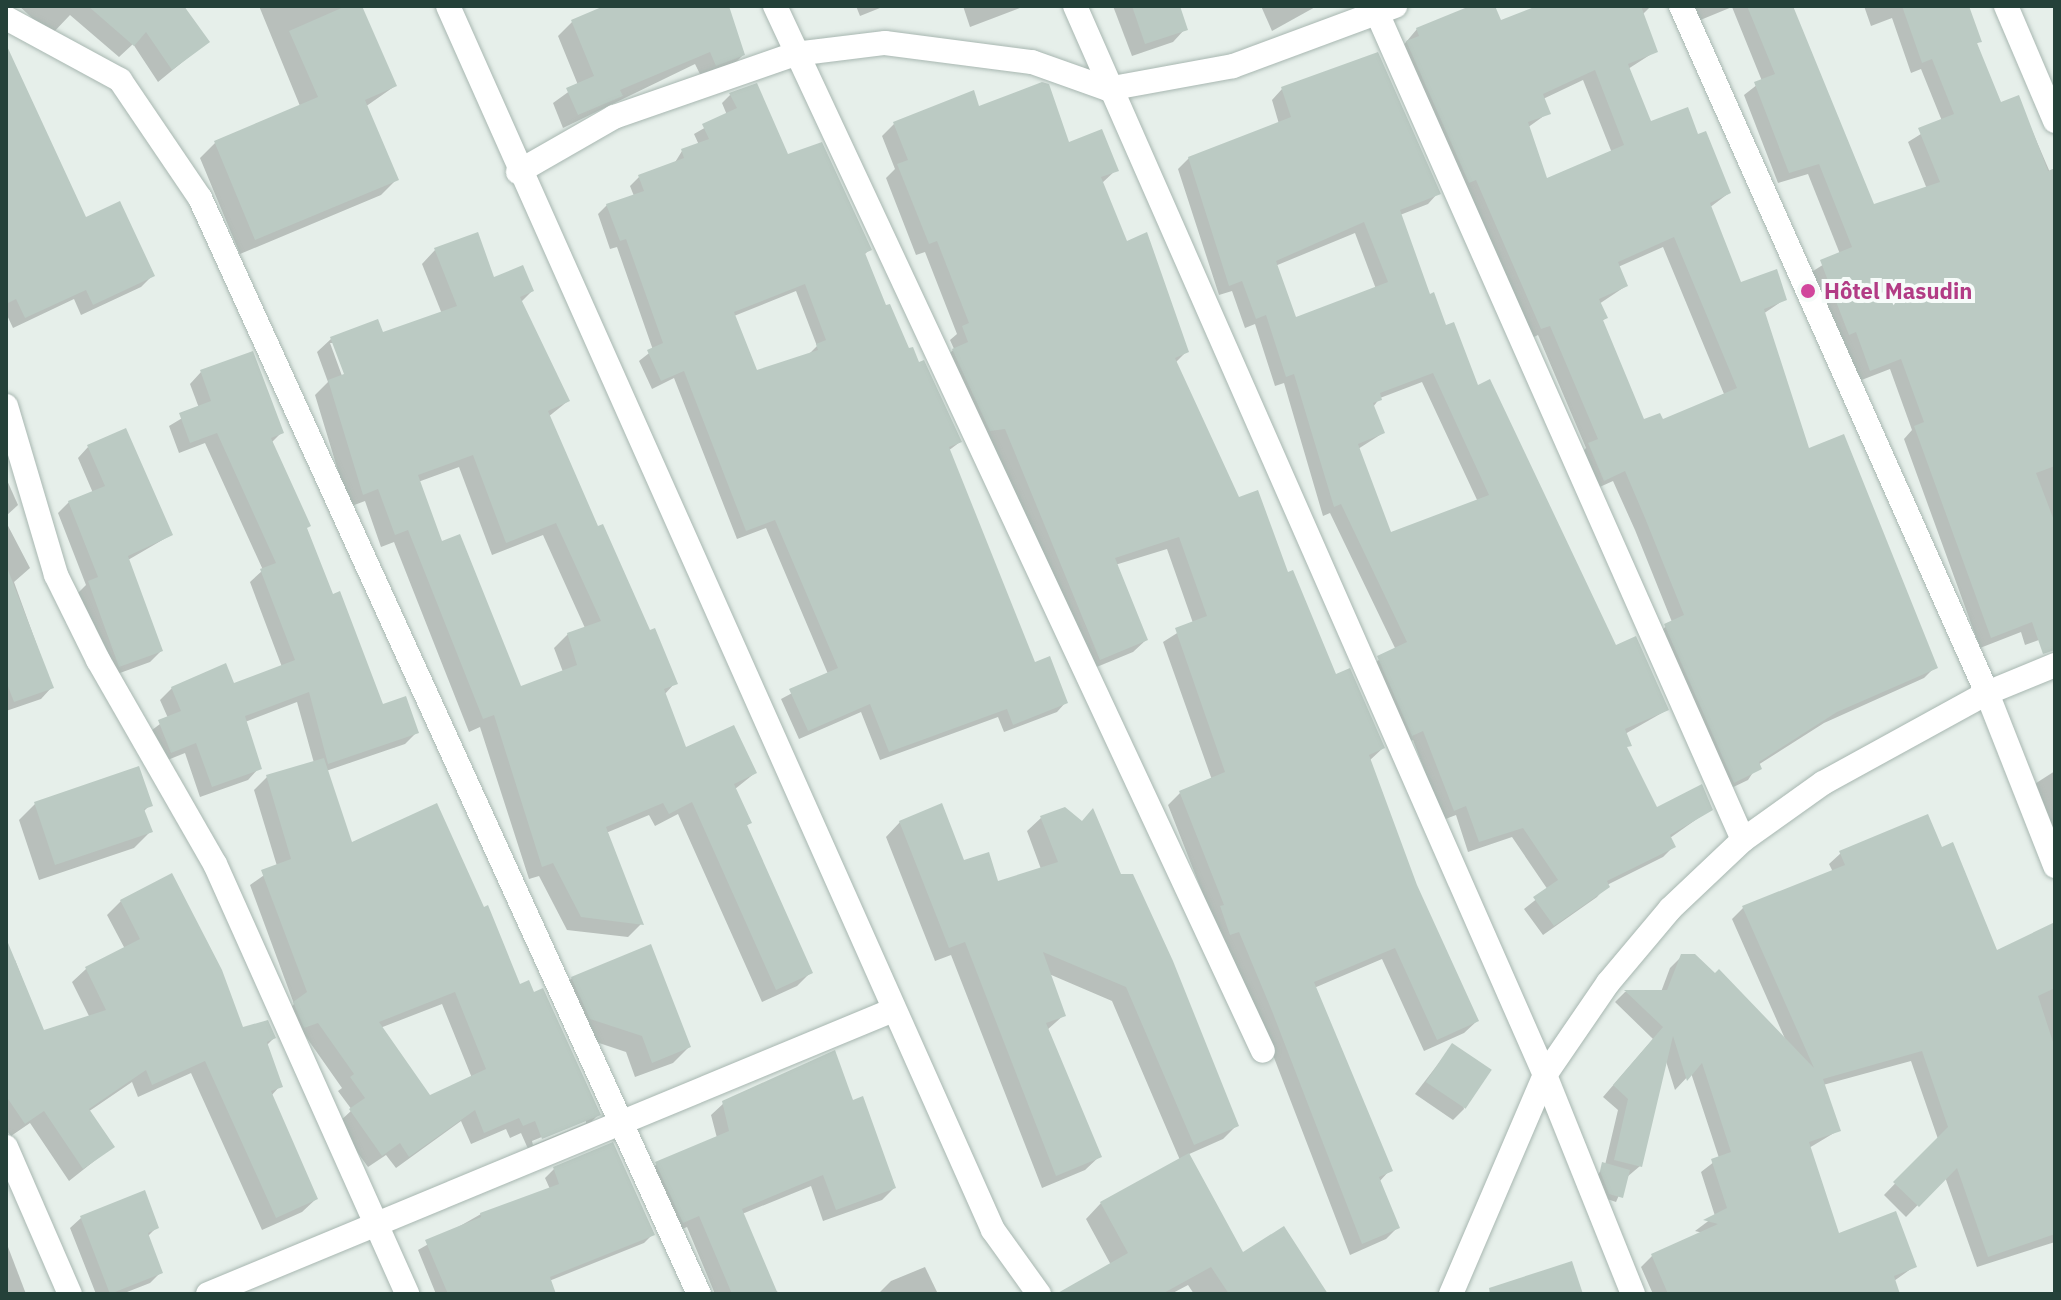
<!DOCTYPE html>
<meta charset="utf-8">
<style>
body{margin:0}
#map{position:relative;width:2061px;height:1300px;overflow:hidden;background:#e6efea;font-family:"IBM Plex Sans",sans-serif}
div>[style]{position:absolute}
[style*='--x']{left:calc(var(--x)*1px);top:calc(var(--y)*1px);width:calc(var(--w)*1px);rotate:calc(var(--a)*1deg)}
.shadow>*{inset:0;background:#0003}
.building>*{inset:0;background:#bbcac3;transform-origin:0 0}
.roads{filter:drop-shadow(0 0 2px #a8b7b1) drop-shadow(0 0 2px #a8b7b1)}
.minor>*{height:24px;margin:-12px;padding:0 12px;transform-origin:12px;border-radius:12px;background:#fff}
.dots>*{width:22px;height:22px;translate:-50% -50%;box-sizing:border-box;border:4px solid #f6fbf9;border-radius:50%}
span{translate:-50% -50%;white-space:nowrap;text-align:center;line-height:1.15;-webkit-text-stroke:8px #f6fbf9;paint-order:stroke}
.hotel-label{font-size:22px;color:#b23c85;font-weight:700}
.left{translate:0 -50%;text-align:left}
.frame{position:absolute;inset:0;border:8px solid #244139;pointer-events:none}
</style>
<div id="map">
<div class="shadow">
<div style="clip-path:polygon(19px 6px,181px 6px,207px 42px,158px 82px,133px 44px,119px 57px,70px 15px,51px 35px)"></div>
<div style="clip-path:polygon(259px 6px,360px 6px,395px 86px,365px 107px,397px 179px,381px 195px,240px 254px,200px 158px,215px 143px,300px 106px)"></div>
<div style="clip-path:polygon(609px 6px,724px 6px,743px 55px,729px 69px,702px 78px,695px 64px,563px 128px,553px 103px,578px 85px,558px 36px,572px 22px)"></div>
<div style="clip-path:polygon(856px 6px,885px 6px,860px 16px)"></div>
<div style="clip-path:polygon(963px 6px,1025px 6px,970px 27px)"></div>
<div style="clip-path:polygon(1113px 6px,1178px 6px,1185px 29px,1173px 42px,1132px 56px)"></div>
<div style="clip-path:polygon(1261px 6px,1317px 6px,1272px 31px)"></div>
<div style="clip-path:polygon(evenodd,1483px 6px,1493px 6px,1500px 23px,1539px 6px,1651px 6px,1642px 15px,1656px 51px,1628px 69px,1650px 124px,1697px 136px,1729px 193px,1709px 208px,1740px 284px,1785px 299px,1763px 314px,1808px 451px,1935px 667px,1924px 678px,1824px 723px,1758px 765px,1748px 780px,1723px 792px,1654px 636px,1672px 622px,1635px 530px,1613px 481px,1593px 490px,1578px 456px,1586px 448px,1538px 335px,1530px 339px,1396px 54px,1417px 29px,1483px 6px,1583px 80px,1612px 153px,1546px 180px,1527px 128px,1548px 113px,1543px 99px,1583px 80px,1483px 6px,1663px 247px,1724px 394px,1662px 422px,1643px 422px,1601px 322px,1606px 318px,1599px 304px,1626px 286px,1618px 267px,1663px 247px)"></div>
<div style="clip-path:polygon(1691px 6px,1791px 6px,1873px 207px,1927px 189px,1908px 142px,1942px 121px,1921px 69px,1911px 73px,1892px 18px,1871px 26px,1864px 6px,1967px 6px,1980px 41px,1975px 45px,1999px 105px,2018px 98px,2055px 184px,2055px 634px,2025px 645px,2021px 632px,1980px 648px,1904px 439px,1912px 430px,1890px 369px,1859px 381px,1844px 342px,1837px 345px,1810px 273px,1840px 254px,1808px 174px,1778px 183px,1744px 95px,1762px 81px,1732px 7px,1698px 21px)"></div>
<div style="clip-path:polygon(6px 77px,85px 219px,152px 276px,141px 287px,81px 315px,74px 299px,13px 328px,6px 313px)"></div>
<div style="clip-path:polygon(evenodd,1282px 89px,1438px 193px,1428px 204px,1400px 215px,1429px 296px,1615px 647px,1667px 710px,1625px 734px,1626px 748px,1656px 810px,1711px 809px,1670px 838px,1674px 846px,1663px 857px,1607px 885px,1597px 897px,1543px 935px,1524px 909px,1548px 890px,1512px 837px,1468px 852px,1456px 815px,1443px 820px,1413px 740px,1402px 745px,1368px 668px,1395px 648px,1330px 513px,1323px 516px,1284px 383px,1275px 386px,1255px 324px,1245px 328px,1232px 291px,1219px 295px,1178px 169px,1189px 158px,1279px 124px,1272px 100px,1282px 89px,1355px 233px,1376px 289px,1295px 320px,1275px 266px,1355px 233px,1282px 89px,1422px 382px,1478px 502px,1390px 535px,1358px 449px,1383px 433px,1373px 407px,1380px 398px,1422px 382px)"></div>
<div style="clip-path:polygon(evenodd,731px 94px,870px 249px,864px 255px,884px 308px,960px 442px,948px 451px,1034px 664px,1066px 702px,1057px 712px,1004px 732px,998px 717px,880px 760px,861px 712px,799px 739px,781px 699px,828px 674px,766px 528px,737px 539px,674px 378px,652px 389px,639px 361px,653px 350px,617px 247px,610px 249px,598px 214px,607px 205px,634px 196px,630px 186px,639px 177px,674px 164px,682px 151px,699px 145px,694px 134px,727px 115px,722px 103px,731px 94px,796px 291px,817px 346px,807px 356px,756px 373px,734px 316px,796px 291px)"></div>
<div style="clip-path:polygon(978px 108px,1116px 170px,1102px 183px,1126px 243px,1187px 351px,1175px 363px,1238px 500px,1287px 575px,1335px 677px,1383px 748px,1369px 761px,1415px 885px,1477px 1021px,1464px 1033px,1424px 1051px,1382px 959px,1314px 988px,1390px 1170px,1379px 1182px,1398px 1227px,1386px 1239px,1350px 1255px,1261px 1024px,1226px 943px,1218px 946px,1212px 917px,1168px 805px,1180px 793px,1212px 780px,1163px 642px,1193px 623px,1167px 549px,1115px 565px,1146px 640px,1133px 652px,1087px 671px,990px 438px,978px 442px,940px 363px,954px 349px,950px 340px,957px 334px,925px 252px,916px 255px,886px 178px,895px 169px,882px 136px,894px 124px)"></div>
<div style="clip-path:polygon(evenodd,435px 250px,493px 279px,532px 291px,521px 302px,568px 401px,548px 417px,597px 529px,675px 683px,664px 695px,685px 750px,755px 773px,735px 789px,750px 823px,745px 827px,810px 973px,797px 986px,762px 1002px,678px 814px,655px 826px,649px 815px,606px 833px,641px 924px,628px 937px,567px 930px,539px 876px,529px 879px,480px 727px,469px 732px,394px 542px,381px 547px,365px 501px,349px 507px,315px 395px,328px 382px,317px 352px,331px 339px,382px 335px,442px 314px,422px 264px,435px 250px,330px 343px,334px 343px,349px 383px,345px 384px,330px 343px,435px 250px,459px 467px,492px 555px,543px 535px,585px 628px,568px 634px,554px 648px,563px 672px,520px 689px,441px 544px,418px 482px,459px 467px)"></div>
<div style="clip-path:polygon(evenodd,201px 372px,282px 432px,271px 443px,332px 597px,382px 706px,417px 732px,405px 744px,326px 771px,351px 845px,519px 986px,599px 1114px,586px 1127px,529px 1151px,521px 1133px,510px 1138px,506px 1129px,471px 1144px,461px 1121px,396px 1168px,386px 1155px,368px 1167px,337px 1124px,352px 1110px,338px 1091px,342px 1088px,304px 1034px,281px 1017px,294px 1004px,250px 885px,277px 866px,254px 790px,267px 777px,314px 763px,297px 702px,245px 722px,259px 768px,248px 780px,200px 797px,185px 753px,160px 763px,148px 733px,168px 718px,160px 700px,172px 688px,233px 685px,282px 667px,250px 582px,263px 570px,205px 443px,179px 453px,169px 426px,199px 408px,190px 384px,201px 372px,442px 1004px,472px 1078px,429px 1097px,380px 1028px,442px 1004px,201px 372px,586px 1119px,586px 1123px,533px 1145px,532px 1141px,586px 1119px)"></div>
<div style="clip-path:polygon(88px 447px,171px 535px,128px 560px,161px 651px,150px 662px,109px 677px,78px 593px,86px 585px,58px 513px,69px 502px,93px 493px,78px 458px)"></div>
<div style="clip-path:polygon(6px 478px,18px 505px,6px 516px)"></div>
<div style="clip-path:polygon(6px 522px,30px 568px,14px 582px,52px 687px,41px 699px,6px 711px)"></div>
<div style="clip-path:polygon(2055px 771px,2055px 856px,2027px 789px)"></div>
<div style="clip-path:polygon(35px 804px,150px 805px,143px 812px,150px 832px,134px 848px,39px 880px,19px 820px)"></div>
<div style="clip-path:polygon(1042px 817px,1120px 876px,1237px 1125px,1223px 1139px,1187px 1155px,1242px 1255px,1325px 1294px,1194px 1294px,1188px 1285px,1171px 1294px,1074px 1294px,1111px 1265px,1086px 1219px,1101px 1203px,1180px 1160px,1112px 1001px,1049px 974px,1064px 1015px,1047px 1030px,1100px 1156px,1085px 1170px,1042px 1188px,951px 955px,935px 961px,886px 837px,900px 822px,997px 884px,1041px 869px,1027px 831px)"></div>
<div style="clip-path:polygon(1941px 849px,1996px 953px,2055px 943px,2055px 1242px,1977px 1267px,1945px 1177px,1906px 1217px,1884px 1195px,1938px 1139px,1911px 1061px,1823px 1085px,1839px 1130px,1809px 1148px,1838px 1235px,1915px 1266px,1894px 1281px,1891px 1294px,1653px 1294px,1641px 1267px,1652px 1256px,1703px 1233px,1695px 1231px,1715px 1216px,1701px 1172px,1719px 1158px,1691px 1073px,1675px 1090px,1665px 1058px,1640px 1166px,1627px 1177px,1616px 1202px,1604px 1198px,1596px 1177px,1605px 1165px,1618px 1110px,1603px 1097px,1653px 1039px,1615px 1002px,1625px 992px,1661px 992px,1670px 968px,1682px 956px,1786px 1041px,1732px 919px,1743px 908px,1833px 872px,1829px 864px,1841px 853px)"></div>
<div style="clip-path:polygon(121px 901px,242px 1030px,274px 1038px,266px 1046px,280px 1086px,271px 1096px,316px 1199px,302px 1212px,262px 1230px,191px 1073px,138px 1097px,132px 1082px,88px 1112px,112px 1147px,69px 1181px,30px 1123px,11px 1136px,6px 1130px,6px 961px,15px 960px,43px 1033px,90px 1018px,72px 982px,86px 969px,125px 949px,107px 915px)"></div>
<div style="clip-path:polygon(572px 978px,689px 1047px,673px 1063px,635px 1077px,626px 1052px,575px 1035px,556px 994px)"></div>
<div style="clip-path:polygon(1452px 1046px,1464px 1109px,1453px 1120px,1415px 1094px)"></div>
<div style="clip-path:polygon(852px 1102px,894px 1188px,882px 1200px,823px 1221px,811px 1186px,742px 1214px,774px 1290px,782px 1294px,715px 1294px,687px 1227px,673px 1233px,644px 1176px,657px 1164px,717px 1138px,711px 1115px,724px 1103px)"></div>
<div style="clip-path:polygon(554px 1169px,653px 1234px,644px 1243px,549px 1281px,554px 1294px,436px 1294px,418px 1250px,481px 1214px,550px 1189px,545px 1178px)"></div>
<div style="clip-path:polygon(81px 1218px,157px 1227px,147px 1237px,161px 1272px,150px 1283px,122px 1294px,96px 1294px,70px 1228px)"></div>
<div style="clip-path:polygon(8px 1247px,26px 1294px,6px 1294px)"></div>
<div style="clip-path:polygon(925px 1267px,938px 1294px,878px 1294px,891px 1281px)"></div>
</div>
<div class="building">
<div style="clip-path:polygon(88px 6px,184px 6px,210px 42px,172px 70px,146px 32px,134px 46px)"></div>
<div style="clip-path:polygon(346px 6px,362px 6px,397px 86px,365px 100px,399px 180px,255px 240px,214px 141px,318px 97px,289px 31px)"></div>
<div style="clip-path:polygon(604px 6px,729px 6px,745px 55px,716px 66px,710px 52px,620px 90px,623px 96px,578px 115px,566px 88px,594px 76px,571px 20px)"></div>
<div style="clip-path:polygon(1132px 6px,1180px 6px,1188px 30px,1145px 44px)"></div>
<div style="clip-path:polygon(evenodd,1470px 6px,1495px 6px,1501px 20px,1537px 6px,1641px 6px,1658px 52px,1628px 64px,1651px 121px,1688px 107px,1698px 134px,1706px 131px,1731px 193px,1710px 203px,1741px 282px,1777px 269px,1787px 300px,1764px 309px,1809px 448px,1844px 434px,1938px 668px,1837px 712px,1759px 762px,1762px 769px,1734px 783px,1664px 624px,1684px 615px,1645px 518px,1625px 471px,1604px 481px,1588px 443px,1598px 439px,1550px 326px,1541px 329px,1476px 180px,1469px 183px,1406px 41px,1419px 36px,1416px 28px,1470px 6px,1595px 70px,1624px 145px,1547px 178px,1528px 122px,1551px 114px,1543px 94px,1595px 70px,1470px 6px,1674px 237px,1737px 388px,1663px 419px,1660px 413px,1644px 419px,1603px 320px,1608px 318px,1599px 299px,1628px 286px,1618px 262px,1674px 237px)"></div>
<div style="clip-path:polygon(1747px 6px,1793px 6px,1874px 204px,1940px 182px,1918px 128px,1954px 114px,1932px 59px,1922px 63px,1902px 6px,1969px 6px,1982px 42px,1977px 43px,2001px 102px,2019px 95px,2048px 171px,2055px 168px,2055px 466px,2036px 473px,2055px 523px,2055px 650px,2043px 654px,2032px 622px,1991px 638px,1914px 426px,1924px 422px,1901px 359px,1870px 371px,1856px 332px,1849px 335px,1820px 260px,1852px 247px,1819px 164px,1789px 173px,1754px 82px,1775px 74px)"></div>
<div style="clip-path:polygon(6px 44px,86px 217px,120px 201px,155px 276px,93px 305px,86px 290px,25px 318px,16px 299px,6px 304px)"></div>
<div style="clip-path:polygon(evenodd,1378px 52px,1441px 194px,1400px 210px,1430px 294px,1434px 292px,1446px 325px,1454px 322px,1478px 385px,1490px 379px,1616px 645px,1636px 636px,1669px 710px,1625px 729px,1632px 746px,1627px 747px,1657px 807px,1702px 784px,1713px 810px,1670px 835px,1676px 847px,1607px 881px,1610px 887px,1554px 926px,1533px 897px,1558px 880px,1523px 828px,1479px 842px,1466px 806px,1454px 811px,1423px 731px,1412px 736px,1377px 656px,1407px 642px,1341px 504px,1334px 507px,1294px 374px,1286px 377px,1266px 315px,1256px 319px,1242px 281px,1229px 286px,1188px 157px,1291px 117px,1281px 87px,1378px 52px,1364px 222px,1388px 282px,1296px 317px,1276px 261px,1364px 222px,1378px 52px,1433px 373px,1489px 495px,1391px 532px,1358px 444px,1385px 433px,1373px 403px,1382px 400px,1380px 393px,1433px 373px)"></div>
<div style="clip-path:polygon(1042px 82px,1049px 84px,1069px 142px,1102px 129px,1119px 171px,1101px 177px,1127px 241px,1147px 232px,1189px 352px,1175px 358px,1239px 497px,1258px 490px,1288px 572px,1293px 570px,1336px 674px,1350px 668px,1385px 748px,1369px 755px,1417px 885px,1479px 1021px,1437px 1040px,1395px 948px,1314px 982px,1393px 1171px,1379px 1177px,1400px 1228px,1362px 1244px,1272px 1011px,1239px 932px,1230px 935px,1220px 906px,1224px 905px,1179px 791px,1225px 772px,1175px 628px,1207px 616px,1179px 537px,1115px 558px,1148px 640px,1100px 660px,1005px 429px,990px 431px,952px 349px,968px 342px,962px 326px,969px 323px,937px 241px,929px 244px,897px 164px,908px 160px,893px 122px,974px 90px,979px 106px)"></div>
<div style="clip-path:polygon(evenodd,757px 83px,788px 154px,822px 142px,872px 250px,865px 253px,886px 305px,890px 304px,909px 348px,913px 347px,919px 362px,924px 360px,962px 442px,949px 447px,1035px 662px,1050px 656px,1068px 703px,1013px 725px,1007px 709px,889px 752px,870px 704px,808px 731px,789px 689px,838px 668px,775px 520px,746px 531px,684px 371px,661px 381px,647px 350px,663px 343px,626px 239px,620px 241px,606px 204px,644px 191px,638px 175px,684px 158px,681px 149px,709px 139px,702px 124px,737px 108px,729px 93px,757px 83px,805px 284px,826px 340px,816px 344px,818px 350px,757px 370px,734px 312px,805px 284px)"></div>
<div style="clip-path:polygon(evenodd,478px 232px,494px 277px,523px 265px,534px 291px,520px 297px,570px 401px,548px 411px,598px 526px,603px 524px,650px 630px,655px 628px,678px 684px,664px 689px,686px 747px,734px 725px,757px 773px,734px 784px,752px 823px,747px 825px,813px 973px,776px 990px,692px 802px,669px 814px,663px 803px,606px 827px,644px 925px,581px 917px,553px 863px,542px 867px,494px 715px,483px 719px,408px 530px,395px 535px,378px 489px,363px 495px,328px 380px,344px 374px,330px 337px,378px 319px,383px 332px,457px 306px,434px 248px,478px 232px,473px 455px,506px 543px,556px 523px,601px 621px,567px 633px,577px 665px,521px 686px,460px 534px,442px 541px,418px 475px,473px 455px)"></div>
<div style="clip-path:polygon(253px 351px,284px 433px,271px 438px,311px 526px,307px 528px,333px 594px,340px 591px,383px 704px,406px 696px,419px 733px,328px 764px,309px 692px,245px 716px,262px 769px,212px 787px,196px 743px,171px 753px,158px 720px,181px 711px,171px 687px,226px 663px,234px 683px,295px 660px,260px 569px,276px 563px,217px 433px,190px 443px,179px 413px,211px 401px,200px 370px)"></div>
<div style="clip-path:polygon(126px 428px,173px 535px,128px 556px,163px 651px,119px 667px,88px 581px,98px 577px,68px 501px,105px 486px,87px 445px)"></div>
<div style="clip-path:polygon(6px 565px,54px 688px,14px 702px,6px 681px)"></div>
<div style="clip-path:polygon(evenodd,324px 758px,352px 842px,437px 803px,484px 907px,488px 905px,520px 984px,529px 980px,534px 992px,543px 988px,601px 1115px,542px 1139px,535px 1121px,523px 1126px,519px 1118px,484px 1133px,475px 1110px,409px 1157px,400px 1143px,382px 1156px,349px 1109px,365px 1098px,350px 1077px,354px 1074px,318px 1023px,304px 1028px,293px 1002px,307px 992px,261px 870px,291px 859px,266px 775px,324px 758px,455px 992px,486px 1069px,430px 1095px,379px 1022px,455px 992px)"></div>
<div style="clip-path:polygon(139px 766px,153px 806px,144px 809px,153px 832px,55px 865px,34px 802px)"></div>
<div style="clip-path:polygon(942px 803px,964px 860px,989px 852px,998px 881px,1058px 862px,1040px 816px,1065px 807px,1082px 821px,1093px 808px,1121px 874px,1133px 874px,1173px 961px,1239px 1126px,1194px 1145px,1126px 987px,1043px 952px,1066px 1016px,1046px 1023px,1102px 1157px,1056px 1176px,965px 942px,949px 948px,899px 821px)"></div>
<div style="clip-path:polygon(1928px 814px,1942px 847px,1953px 842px,1997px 950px,2055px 922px,2055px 988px,2038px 996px,2055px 1048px,2055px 1234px,1988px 1257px,1957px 1168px,1919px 1207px,1893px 1182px,1948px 1127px,1922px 1051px,1823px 1079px,1841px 1131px,1809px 1142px,1839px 1233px,1896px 1211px,1917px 1267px,1894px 1276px,1900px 1294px,1668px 1294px,1651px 1254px,1718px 1224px,1703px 1220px,1727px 1208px,1711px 1159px,1731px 1152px,1702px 1063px,1687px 1081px,1673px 1036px,1642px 1167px,1614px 1160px,1628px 1099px,1613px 1085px,1663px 1027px,1624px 990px,1667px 990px,1681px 954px,1695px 954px,1715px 973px,1719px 969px,1814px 1068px,1742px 906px,1845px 865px,1839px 851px)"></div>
<div style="clip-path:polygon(172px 873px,222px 970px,243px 1027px,268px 1020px,276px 1038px,267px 1042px,283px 1087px,271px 1091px,318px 1199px,276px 1218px,205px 1061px,152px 1085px,146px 1070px,89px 1109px,115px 1147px,83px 1169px,44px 1111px,25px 1124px,6px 1096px,6px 938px,44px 1030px,106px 1010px,85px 967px,140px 939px,120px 900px)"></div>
<div style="clip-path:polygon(651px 944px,691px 1047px,652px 1063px,642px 1036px,590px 1019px,571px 977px)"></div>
<div style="left:1452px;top:1043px;width:48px;height:47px;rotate:34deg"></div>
<div style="clip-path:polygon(835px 1050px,853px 1100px,863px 1096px,896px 1188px,836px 1210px,823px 1175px,742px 1209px,778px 1294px,732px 1294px,699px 1216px,683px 1223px,655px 1162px,729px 1131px,722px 1101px)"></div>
<div style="clip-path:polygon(613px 1142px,655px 1235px,550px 1277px,556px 1294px,448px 1294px,425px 1240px,481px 1217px,480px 1213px,559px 1184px,553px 1167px)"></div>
<div style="clip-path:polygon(1189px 1153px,1243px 1252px,1284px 1226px,1328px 1294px,1229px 1294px,1211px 1267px,1162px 1294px,1056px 1294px,1128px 1253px,1100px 1202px)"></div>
<div style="clip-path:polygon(1602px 1162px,1630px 1170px,1623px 1198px,1609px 1194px,1600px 1171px)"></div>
<div style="clip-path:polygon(145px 1190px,159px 1228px,148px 1233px,163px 1273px,110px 1294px,80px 1216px)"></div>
<div style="clip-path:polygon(1572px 1261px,1583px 1294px,1490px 1294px,1489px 1288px)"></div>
</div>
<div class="roads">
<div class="minor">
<div style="--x:448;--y:6;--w:1340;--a:66"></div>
<div style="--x:993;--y:1230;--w:79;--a:54.3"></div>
<div style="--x:775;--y:6;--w:1153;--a:64.97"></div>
<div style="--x:1075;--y:6;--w:1168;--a:66.27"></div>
<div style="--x:1545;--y:1075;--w:236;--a:68.1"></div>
<div style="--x:1374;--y:6;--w:912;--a:66.13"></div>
<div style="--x:1681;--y:6;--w:752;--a:65.99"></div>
<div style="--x:1987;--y:693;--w:186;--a:68.5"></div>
<div style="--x:2006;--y:6;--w:125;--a:66.9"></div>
<div style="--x:6;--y:18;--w:130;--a:28.5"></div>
<div style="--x:120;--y:80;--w:143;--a:55.9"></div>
<div style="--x:200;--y:198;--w:1204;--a:65.52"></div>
<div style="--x:518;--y:172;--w:111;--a:-29.8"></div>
<div style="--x:614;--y:117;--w:192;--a:-19.2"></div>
<div style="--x:795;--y:54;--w:91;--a:-7"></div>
<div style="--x:885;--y:43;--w:148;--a:7.4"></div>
<div style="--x:1032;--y:62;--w:81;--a:19.6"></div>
<div style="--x:1108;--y:89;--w:127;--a:-10.4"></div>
<div style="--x:1233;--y:66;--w:173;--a:-20.3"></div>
<div style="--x:6;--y:406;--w:176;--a:73.5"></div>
<div style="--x:56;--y:575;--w:95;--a:63.7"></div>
<div style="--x:98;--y:660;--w:235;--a:60.2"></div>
<div style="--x:215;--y:864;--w:471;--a:65.9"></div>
<div style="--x:6;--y:1147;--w:160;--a:66.5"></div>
<div style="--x:208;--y:1294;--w:742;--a:-22.52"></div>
<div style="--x:1451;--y:1294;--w:238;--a:-66.8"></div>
<div style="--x:1545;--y:1075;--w:112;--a:-55.6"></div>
<div style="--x:1608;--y:983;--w:97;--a:-50"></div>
<div style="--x:1670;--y:909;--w:100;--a:-43.4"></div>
<div style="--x:1743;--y:840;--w:98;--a:-35.5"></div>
<div style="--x:1823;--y:783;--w:187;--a:-28.8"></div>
<div style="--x:1987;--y:693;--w:74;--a:-22.4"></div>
</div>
</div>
<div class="dots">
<div style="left:1808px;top:291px;background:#d1479c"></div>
</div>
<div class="hotel-label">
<span class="left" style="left:1824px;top:291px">Hôtel Masudin</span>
</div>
<div class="frame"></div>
</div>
